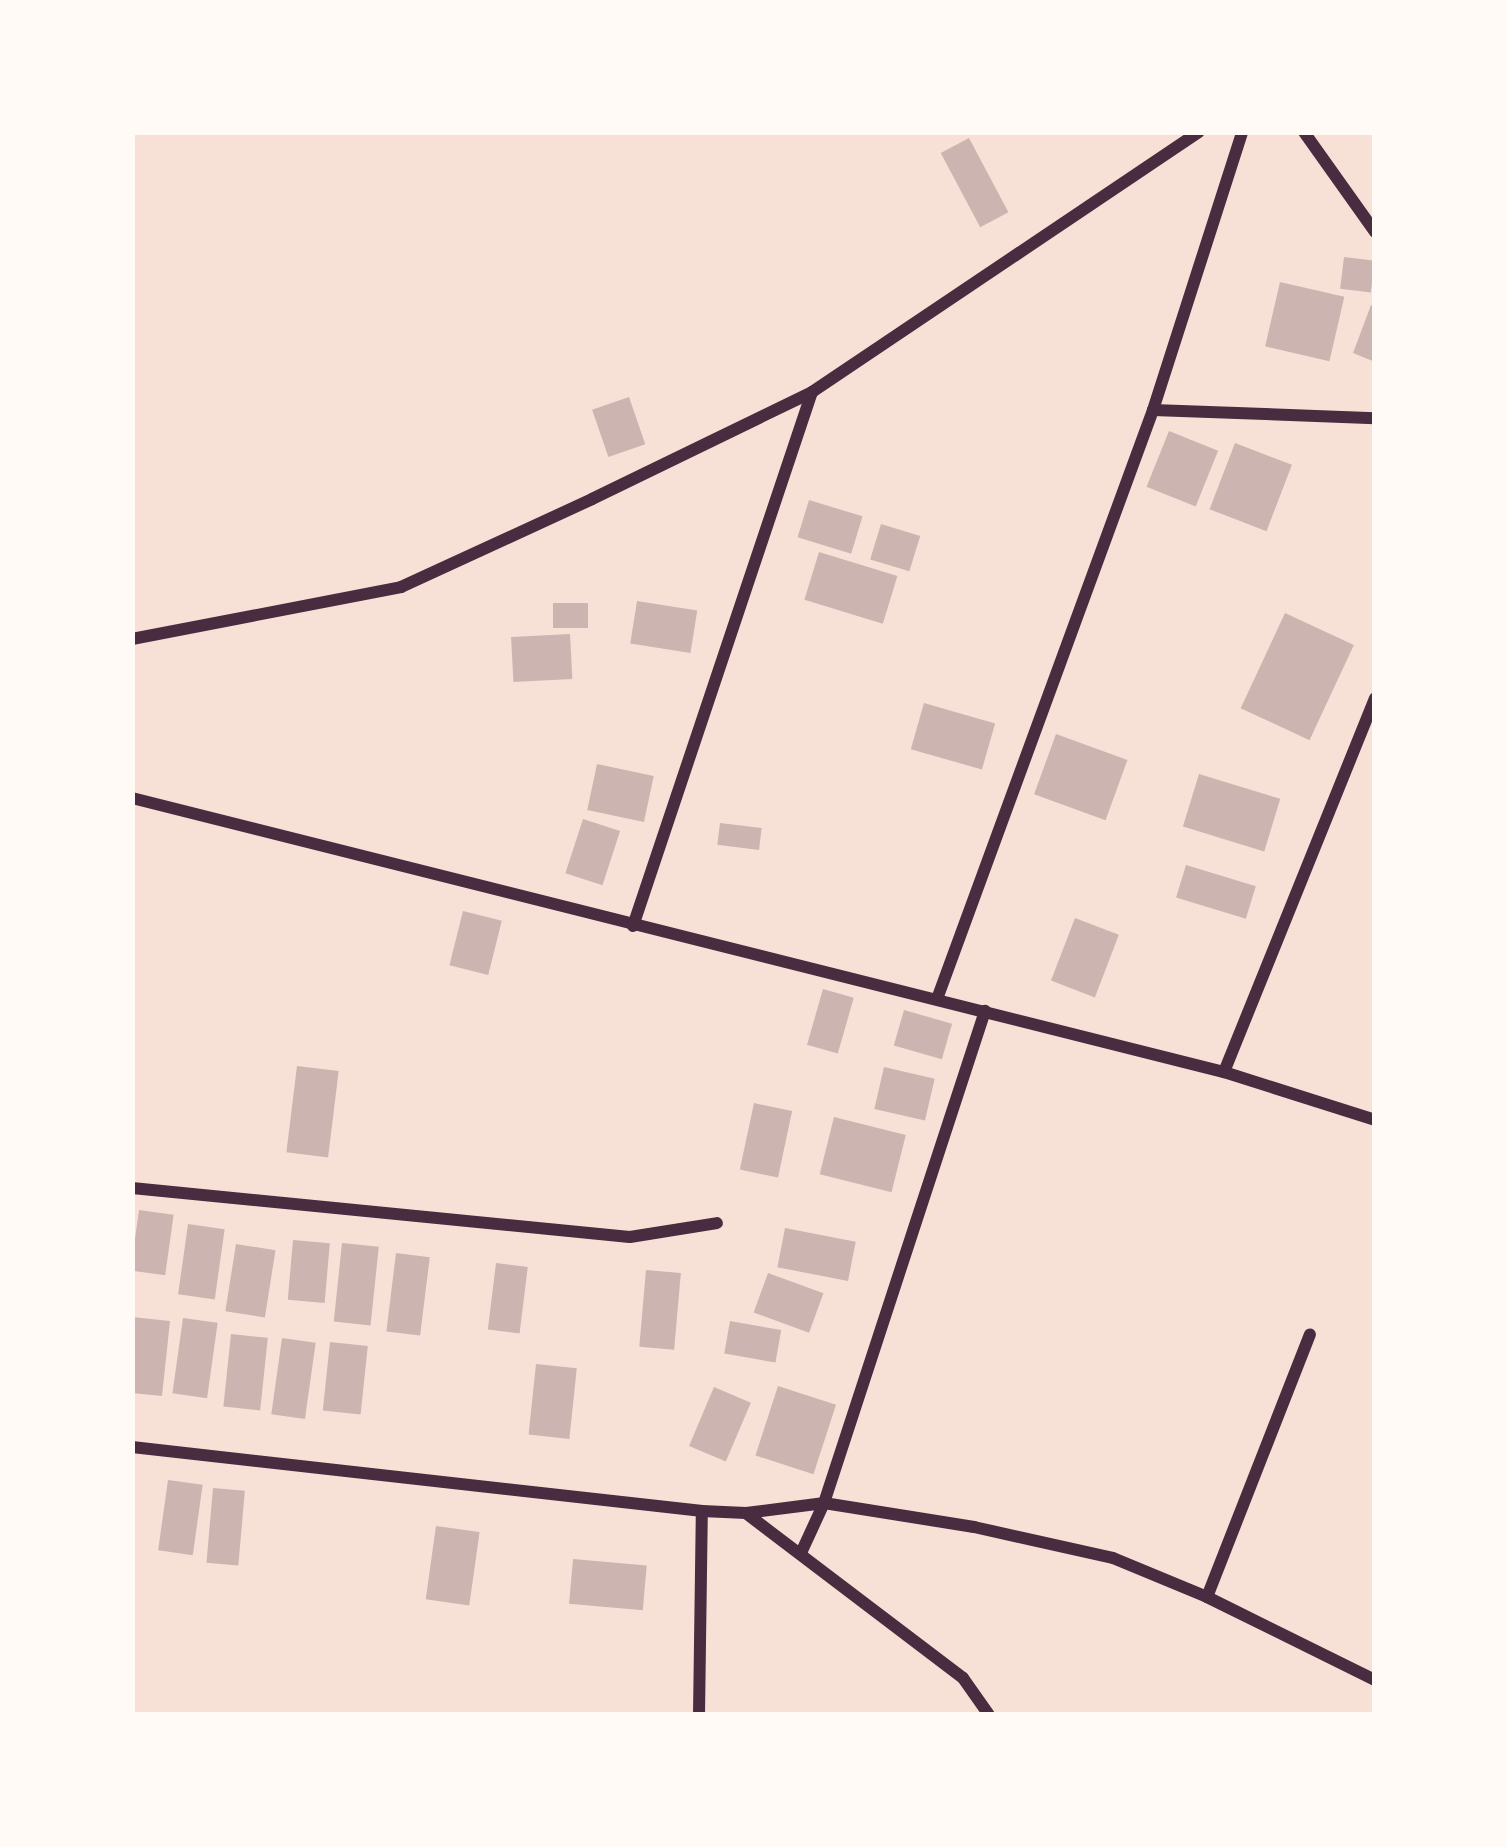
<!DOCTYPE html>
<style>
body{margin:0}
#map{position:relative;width:1507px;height:1847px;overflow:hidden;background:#f7e1d7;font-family:"Golos Text",sans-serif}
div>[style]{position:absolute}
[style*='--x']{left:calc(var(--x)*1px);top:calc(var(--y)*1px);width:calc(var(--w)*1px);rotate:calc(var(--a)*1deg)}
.building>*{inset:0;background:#ccb4b1;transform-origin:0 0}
.minor>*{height:12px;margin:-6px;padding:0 6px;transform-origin:6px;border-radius:6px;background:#4a2c40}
span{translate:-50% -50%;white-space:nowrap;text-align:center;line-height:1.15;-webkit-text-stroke:12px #fffaf5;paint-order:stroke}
.frame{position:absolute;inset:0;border:135px solid #fffaf5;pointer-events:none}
</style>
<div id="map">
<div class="building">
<div style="left:969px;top:138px;width:84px;height:32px;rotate:62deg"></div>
<div style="left:1344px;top:257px;width:31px;height:32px;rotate:7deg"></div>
<div style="left:1280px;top:282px;width:66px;height:66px;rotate:13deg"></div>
<div style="clip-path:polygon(1371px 305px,1375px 306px,1375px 362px,1353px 353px)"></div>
<div style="left:629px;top:397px;width:50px;height:39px;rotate:71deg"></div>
<div style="left:1169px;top:431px;width:53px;height:60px;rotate:22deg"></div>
<div style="left:1235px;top:443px;width:61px;height:71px;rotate:21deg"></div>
<div style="left:809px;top:500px;width:56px;height:39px;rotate:17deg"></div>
<div style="left:881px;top:524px;width:41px;height:37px;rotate:17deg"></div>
<div style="left:819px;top:552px;width:82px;height:50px;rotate:17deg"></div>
<div style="left:637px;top:601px;width:61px;height:43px;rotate:9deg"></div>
<div style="left:588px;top:603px;width:25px;height:35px;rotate:90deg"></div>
<div style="left:1285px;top:613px;width:76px;height:105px;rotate:25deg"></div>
<div style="left:570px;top:634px;width:45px;height:59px;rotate:87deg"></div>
<div style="left:924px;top:703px;width:74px;height:48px;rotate:16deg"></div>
<div style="left:1056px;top:734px;width:76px;height:64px;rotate:20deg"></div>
<div style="left:597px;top:764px;width:58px;height:47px;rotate:12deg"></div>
<div style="left:1199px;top:774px;width:85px;height:55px;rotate:17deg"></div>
<div style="left:583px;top:819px;width:39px;height:57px;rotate:18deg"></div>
<div style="left:720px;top:823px;width:42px;height:22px;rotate:7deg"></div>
<div style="left:1186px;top:865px;width:73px;height:34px;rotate:17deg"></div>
<div style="left:463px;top:911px;width:40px;height:56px;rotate:14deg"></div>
<div style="left:1075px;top:918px;width:47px;height:67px;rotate:21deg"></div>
<div style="left:823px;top:989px;width:32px;height:58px;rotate:16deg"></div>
<div style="left:904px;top:1010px;width:50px;height:37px;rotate:16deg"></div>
<div style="left:297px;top:1066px;width:42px;height:87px;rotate:7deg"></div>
<div style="left:884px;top:1067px;width:52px;height:43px;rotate:13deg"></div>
<div style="left:754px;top:1103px;width:39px;height:68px;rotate:12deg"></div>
<div style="left:834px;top:1117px;width:74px;height:59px;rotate:14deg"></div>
<div style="left:139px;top:1210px;width:35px;height:61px;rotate:8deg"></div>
<div style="left:188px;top:1224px;width:37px;height:71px;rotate:8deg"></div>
<div style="left:785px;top:1228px;width:72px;height:40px;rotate:11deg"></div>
<div style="left:293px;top:1240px;width:37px;height:60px;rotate:5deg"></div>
<div style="left:342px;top:1243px;width:37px;height:79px;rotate:6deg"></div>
<div style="left:236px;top:1244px;width:40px;height:68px;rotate:9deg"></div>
<div style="left:396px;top:1253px;width:34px;height:79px;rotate:7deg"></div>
<div style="left:496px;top:1263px;width:32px;height:67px;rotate:7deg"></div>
<div style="left:646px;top:1270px;width:35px;height:77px;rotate:5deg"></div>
<div style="left:768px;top:1273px;width:59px;height:42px;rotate:20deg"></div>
<div style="clip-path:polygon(132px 1317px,170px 1321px,162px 1396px,132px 1393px)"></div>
<div style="left:183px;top:1318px;width:35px;height:76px;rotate:8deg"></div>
<div style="left:730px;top:1321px;width:52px;height:33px;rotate:10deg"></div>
<div style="left:231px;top:1334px;width:37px;height:73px;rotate:6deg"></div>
<div style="left:282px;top:1338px;width:34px;height:77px;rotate:8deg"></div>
<div style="left:330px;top:1342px;width:38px;height:69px;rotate:6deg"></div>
<div style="left:536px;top:1364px;width:41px;height:71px;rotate:6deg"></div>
<div style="left:778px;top:1386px;width:61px;height:73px;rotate:18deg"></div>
<div style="left:714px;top:1387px;width:40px;height:64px;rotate:23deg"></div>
<div style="left:168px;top:1480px;width:35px;height:71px;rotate:8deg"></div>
<div style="left:213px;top:1488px;width:32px;height:75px;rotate:5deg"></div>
<div style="left:436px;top:1526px;width:44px;height:74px;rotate:8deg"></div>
<div style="left:573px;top:1559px;width:74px;height:45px;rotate:5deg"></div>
</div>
<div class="minor">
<div style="--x:1304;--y:132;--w:123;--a:54.6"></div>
<div style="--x:1153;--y:410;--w:222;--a:2.1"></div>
<div style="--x:132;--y:639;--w:274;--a:-10.9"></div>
<div style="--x:401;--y:587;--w:210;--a:-24.7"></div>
<div style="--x:592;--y:499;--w:245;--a:-25.9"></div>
<div style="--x:812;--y:392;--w:466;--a:-33.9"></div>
<div style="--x:132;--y:798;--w:1126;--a:14.09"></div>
<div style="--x:1224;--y:1072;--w:158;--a:17.6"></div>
<div style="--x:633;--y:926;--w:563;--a:-71.47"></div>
<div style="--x:937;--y:999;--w:627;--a:-69.86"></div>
<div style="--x:1153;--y:410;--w:292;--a:-72.2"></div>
<div style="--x:1224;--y:1072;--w:403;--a:-68"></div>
<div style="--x:132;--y:1188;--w:500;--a:5.62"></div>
<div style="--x:630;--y:1237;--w:88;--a:-9.1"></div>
<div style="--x:132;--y:1447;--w:574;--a:6.41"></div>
<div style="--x:702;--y:1511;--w:44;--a:2.6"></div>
<div style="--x:746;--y:1513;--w:79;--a:-7.3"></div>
<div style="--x:824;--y:1503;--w:152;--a:9.1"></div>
<div style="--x:974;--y:1527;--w:142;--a:12.6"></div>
<div style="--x:1113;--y:1558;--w:102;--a:22.5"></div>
<div style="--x:1207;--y:1597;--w:187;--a:26.3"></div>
<div style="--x:747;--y:1514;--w:271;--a:37.2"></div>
<div style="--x:963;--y:1678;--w:45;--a:54.9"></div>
<div style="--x:801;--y:1553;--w:55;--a:-65.3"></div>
<div style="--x:824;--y:1503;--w:518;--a:-71.88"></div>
<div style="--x:1207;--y:1597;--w:282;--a:-68.6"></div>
<div style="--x:699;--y:1715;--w:204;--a:-89.2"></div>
</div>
<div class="frame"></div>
</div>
